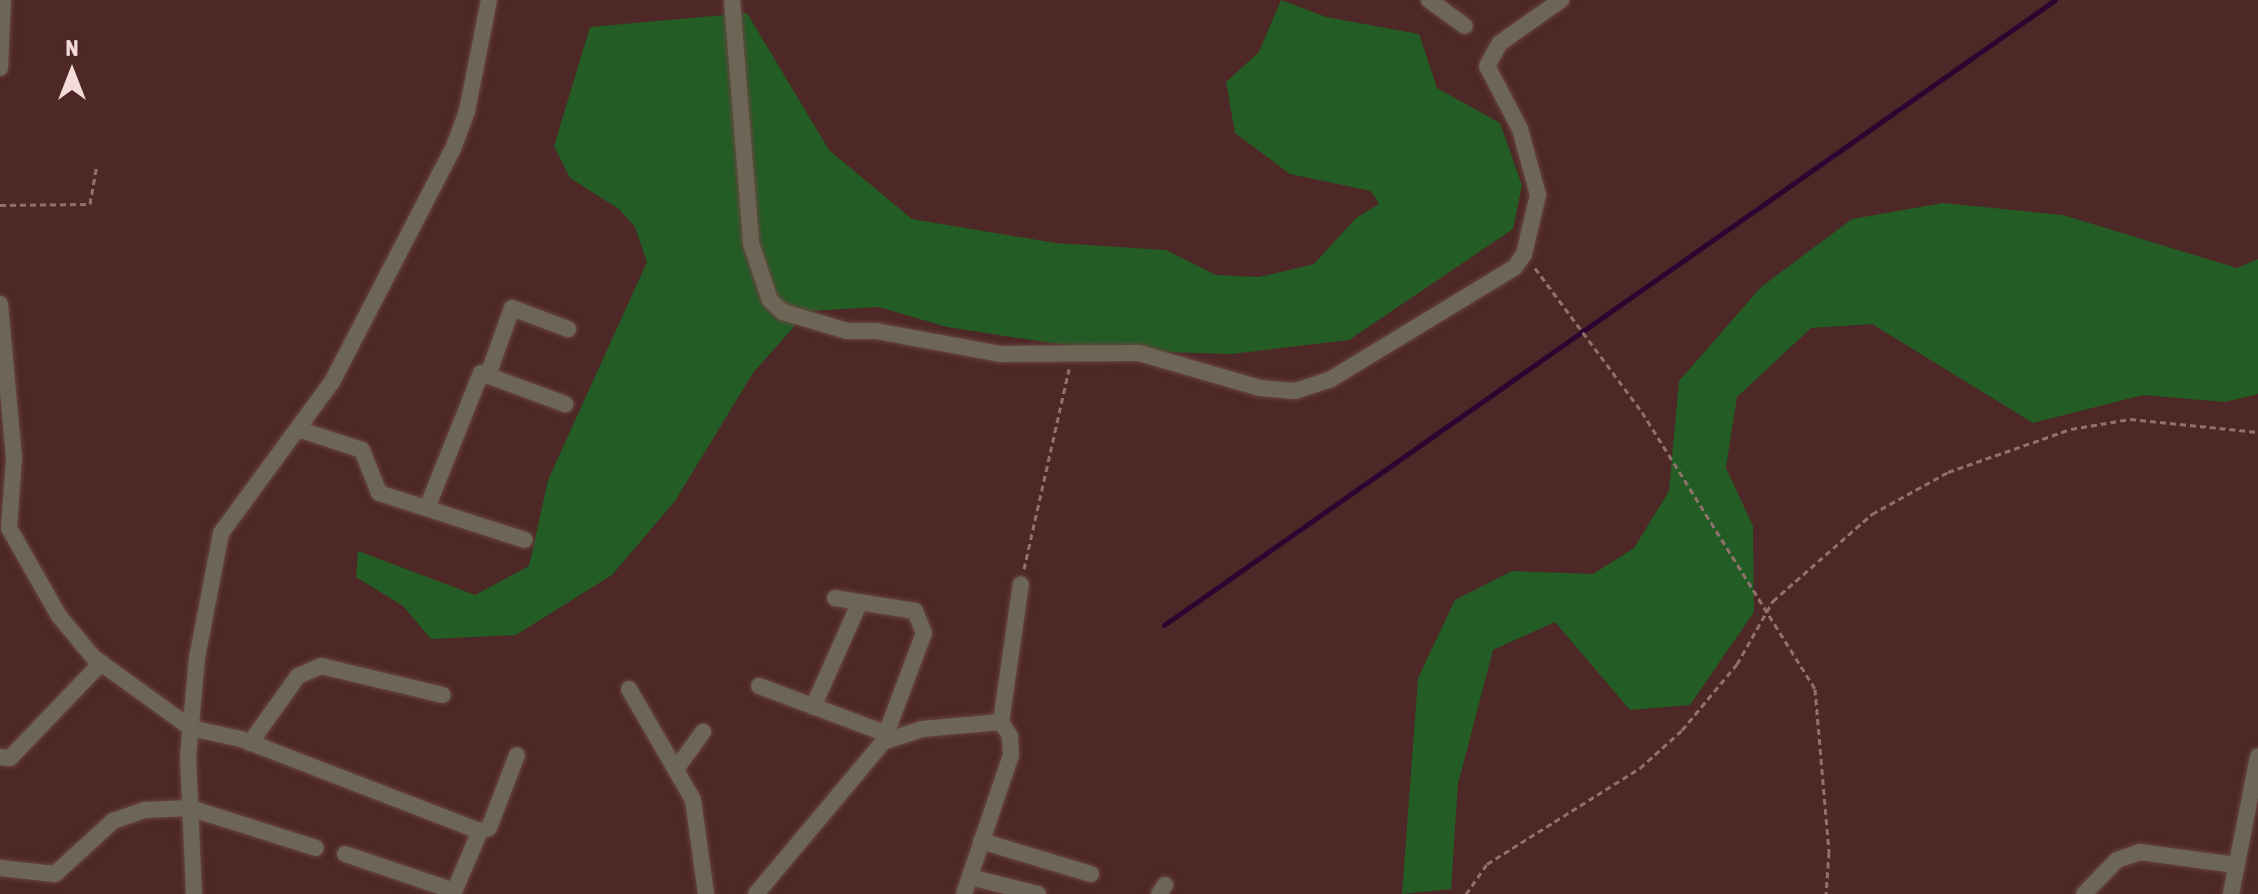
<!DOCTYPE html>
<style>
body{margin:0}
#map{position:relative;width:2258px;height:894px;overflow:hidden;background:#4d2826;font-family:"Asap Condensed",sans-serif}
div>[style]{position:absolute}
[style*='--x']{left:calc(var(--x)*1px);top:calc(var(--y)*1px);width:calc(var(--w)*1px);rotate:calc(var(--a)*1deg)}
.green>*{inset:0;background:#235c24}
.stream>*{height:5px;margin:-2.5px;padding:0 2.5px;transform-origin:2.5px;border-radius:2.5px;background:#2c0630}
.path>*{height:3px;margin-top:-1.5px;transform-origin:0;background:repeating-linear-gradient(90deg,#90716e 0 6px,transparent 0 10px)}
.roads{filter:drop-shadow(0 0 2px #684542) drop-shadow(0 0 2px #684542)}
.minor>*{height:16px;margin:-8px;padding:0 8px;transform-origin:8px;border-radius:8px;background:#6d6656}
span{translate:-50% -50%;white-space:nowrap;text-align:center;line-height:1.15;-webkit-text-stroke:6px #4d2826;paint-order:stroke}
.north{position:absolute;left:32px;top:32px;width:80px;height:80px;-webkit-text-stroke:6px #4d2826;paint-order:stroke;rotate:0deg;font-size:22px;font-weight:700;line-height:32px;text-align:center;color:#f3dbd8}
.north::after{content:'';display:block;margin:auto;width:28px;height:36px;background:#f3dbd8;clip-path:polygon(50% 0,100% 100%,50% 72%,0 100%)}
</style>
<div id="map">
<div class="green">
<div style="clip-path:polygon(1281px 0,1326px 17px,1419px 34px,1437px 88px,1500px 123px,1522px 185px,1513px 229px,1349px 340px,1231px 354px,1097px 350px,947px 327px,879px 307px,808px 311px,753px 373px,675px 501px,612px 575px,516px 635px,431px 639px,403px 606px,356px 577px,358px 551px,475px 595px,529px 566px,548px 480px,647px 262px,635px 227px,619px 209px,570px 178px,554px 146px,590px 27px,747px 13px,829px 150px,912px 219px,1056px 243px,1166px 250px,1216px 275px,1259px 277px,1314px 264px,1356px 218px,1379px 204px,1371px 191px,1290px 174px,1235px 133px,1226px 82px,1259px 52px)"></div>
<div style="clip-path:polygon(1943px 203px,2063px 215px,2237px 268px,2258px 259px,2258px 394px,2225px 402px,2143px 395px,2033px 423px,1872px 324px,1811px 328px,1737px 397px,1726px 468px,1753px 526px,1754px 612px,1690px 705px,1630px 710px,1555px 622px,1493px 650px,1458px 784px,1451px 889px,1402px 894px,1418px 678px,1455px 600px,1512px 571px,1593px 574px,1634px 548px,1669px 491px,1679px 381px,1761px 287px,1852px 219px)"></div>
</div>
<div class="stream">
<div style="--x:1164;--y:625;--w:1088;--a:-35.05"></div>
</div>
<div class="path">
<div style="--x:0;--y:205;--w:90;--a:-0.6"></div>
<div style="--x:90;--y:204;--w:40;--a:-80"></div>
<div style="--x:1535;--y:268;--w:179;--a:53.4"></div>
<div style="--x:1642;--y:412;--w:327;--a:58"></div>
<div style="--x:1815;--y:689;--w:164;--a:85.1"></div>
<div style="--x:1829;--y:852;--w:42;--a:94.1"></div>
<div style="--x:1024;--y:569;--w:205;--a:-77.3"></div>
<div style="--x:1466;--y:894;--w:37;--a:-55"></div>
<div style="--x:1487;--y:864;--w:181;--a:-32.1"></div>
<div style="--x:1640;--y:768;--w:57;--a:-42.1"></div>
<div style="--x:1682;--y:730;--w:86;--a:-50.2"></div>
<div style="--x:1737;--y:664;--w:73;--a:-60.3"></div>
<div style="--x:1773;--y:601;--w:132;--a:-41.3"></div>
<div style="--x:1872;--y:514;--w:87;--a:-28.9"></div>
<div style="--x:1948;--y:472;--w:130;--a:-19.3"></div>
<div style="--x:2071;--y:429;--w:60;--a:-9.6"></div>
<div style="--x:2130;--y:419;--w:129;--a:5.8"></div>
</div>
<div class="roads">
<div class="minor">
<div style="--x:732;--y:0;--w:244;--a:85.5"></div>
<div style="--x:751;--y:243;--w:60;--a:71.6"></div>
<div style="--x:770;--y:300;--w:18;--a:43"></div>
<div style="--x:783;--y:312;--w:67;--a:16.5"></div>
<div style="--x:847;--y:331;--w:29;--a:0"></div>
<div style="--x:876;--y:331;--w:126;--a:10.5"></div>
<div style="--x:1000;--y:354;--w:139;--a:-0.4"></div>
<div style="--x:1139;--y:353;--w:126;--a:16.1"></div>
<div style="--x:1260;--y:388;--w:35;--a:5"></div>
<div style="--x:1295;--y:391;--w:38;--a:-18"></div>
<div style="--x:1331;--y:379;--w:215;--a:-31.3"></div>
<div style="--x:1515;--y:267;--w:16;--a:-55"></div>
<div style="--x:1524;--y:254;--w:61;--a:-76.7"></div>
<div style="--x:1538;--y:195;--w:68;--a:-105.3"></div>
<div style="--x:1520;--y:129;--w:71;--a:-117.6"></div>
<div style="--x:1487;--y:66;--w:26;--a:-61"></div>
<div style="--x:1500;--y:43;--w:75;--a:-35.2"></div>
<div style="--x:1429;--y:0;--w:44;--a:35.8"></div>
<div style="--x:0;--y:68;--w:68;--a:-87.5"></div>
<div style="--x:0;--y:304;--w:155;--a:84.8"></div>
<div style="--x:14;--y:458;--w:70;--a:94.1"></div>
<div style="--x:9;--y:528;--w:101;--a:60.4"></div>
<div style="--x:59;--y:616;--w:55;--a:50.2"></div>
<div style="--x:94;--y:658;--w:120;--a:35.8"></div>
<div style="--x:191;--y:728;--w:51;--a:12.4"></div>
<div style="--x:241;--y:739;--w:256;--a:21.1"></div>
<div style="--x:480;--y:831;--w:69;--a:113.2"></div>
<div style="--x:488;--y:375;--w:71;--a:-70.3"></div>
<div style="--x:512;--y:308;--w:60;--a:20.6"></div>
<div style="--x:298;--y:429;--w:67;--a:18.2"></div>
<div style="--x:362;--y:450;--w:46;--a:68.4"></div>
<div style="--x:379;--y:493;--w:153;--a:17.8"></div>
<div style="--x:427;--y:508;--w:145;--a:-68.2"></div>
<div style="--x:481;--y:373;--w:90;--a:20.3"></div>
<div style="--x:759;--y:686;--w:134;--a:20.5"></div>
<div style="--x:629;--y:689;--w:128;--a:60"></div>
<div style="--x:693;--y:800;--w:95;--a:82.1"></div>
<div style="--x:813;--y:707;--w:115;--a:-65.9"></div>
<div style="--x:1001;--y:722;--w:139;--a:-81.8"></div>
<div style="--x:883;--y:742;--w:41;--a:-18.4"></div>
<div style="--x:922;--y:729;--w:79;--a:-5.1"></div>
<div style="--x:1001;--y:722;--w:17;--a:57"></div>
<div style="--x:1010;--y:736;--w:19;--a:87"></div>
<div style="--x:1011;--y:755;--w:147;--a:108.7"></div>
<div style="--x:250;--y:743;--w:82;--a:-54.4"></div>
<div style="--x:298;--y:676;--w:25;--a:-23"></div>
<div style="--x:321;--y:666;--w:125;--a:13.4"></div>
<div style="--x:0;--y:757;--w:10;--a:6"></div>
<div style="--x:10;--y:758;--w:132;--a:-46.2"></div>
<div style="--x:676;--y:769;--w:46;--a:-53.9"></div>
<div style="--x:480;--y:831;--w:9;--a:-18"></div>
<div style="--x:489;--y:828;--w:78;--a:-69"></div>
<div style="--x:981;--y:841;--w:115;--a:16.7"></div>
<div style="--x:345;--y:854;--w:115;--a:18.7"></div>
<div style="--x:0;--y:868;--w:55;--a:6.2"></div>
<div style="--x:55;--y:874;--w:79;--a:-42.4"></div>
<div style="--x:113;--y:821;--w:34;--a:-19"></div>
<div style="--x:145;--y:810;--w:45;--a:-2.5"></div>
<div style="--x:190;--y:808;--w:132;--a:17.6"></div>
<div style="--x:970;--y:877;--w:70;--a:14"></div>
<div style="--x:194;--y:894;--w:137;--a:-92.5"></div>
<div style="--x:188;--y:757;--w:99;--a:-84.8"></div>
<div style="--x:197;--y:658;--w:127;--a:-79.1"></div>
<div style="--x:221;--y:533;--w:187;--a:-53.7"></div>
<div style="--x:332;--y:382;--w:263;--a:-62.6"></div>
<div style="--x:453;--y:149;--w:40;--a:-69.8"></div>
<div style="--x:467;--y:111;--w:113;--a:-78.8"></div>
<div style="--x:756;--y:894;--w:198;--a:-50.1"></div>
<div style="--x:883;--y:742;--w:116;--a:-69.4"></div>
<div style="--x:924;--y:633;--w:24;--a:-112"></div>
<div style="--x:915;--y:611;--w:81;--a:-170.8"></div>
<div style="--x:1159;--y:894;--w:11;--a:-56"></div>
<div style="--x:2084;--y:894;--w:47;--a:-45.9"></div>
<div style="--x:2117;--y:860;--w:24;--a:-19"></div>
<div style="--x:2140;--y:852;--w:96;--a:7.8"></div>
<div style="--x:2231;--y:894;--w:140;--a:-78.9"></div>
</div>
</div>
<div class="north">N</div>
</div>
